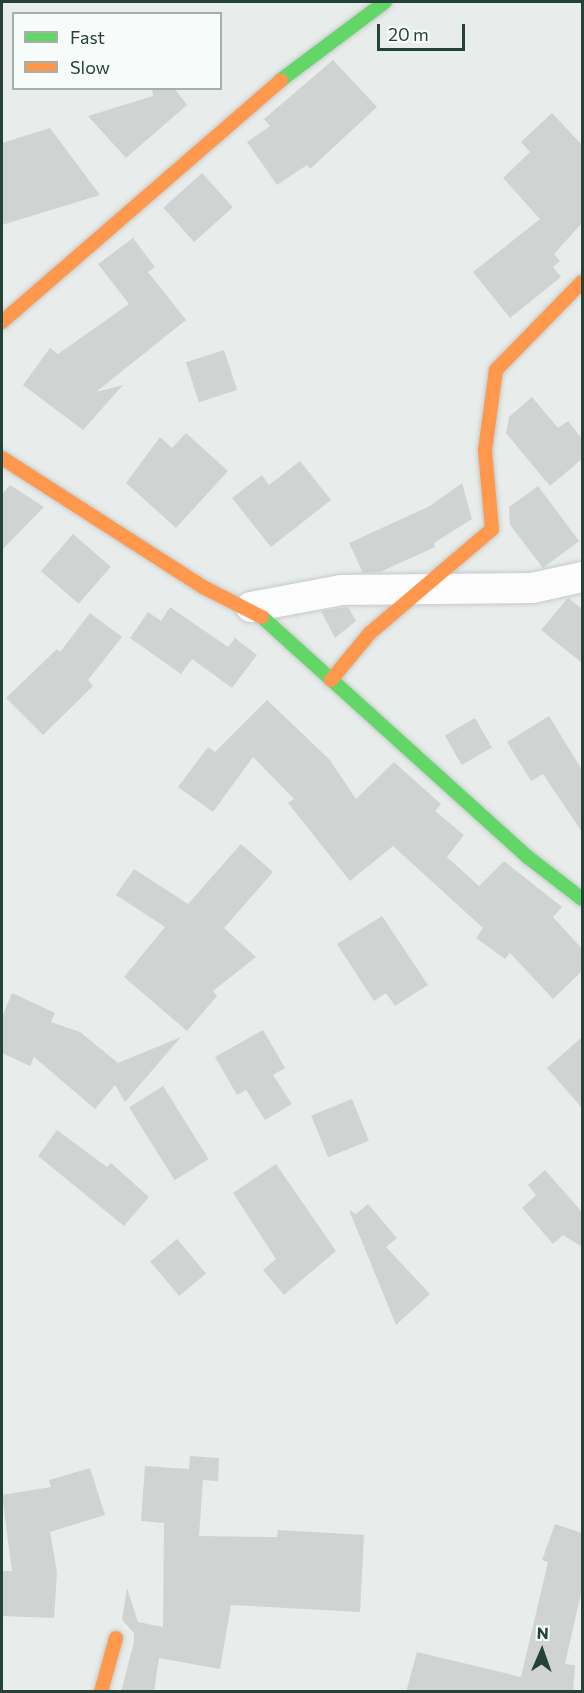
<!DOCTYPE html>
<style>
body{margin:0}
#map{position:relative;width:584px;height:1693px;overflow:hidden;background:#e8edeb;font-family:Commissioner,sans-serif}
div>[style]{position:absolute}
[style*='--x']{left:calc(var(--x)*1px);top:calc(var(--y)*1px);width:calc(var(--w)*1px);rotate:calc(var(--a)*1deg)}
.building>*{inset:0;background:#cfd4d2;transform-origin:0 0}
.roads{filter:drop-shadow(0 0 2px #c5cac8) drop-shadow(0 0 2px #c5cac8)}
.street>*{height:30px;margin:-15px;padding:0 15px;transform-origin:15px;border-radius:15px;background:#fcfcfc}
.fast>*{height:14px;margin:-7px;padding:0 7px;transform-origin:7px;border-radius:7px;background:#63d668}
.slow>*{height:14px;margin:-7px;padding:0 7px;transform-origin:7px;border-radius:7px;background:#ff974d}
span{translate:-50% -50%;white-space:nowrap;text-align:center;line-height:1.15;-webkit-text-stroke:4.5px #f7fbf9;paint-order:stroke}
.frame{position:absolute;inset:0;border:3px solid #24423a;pointer-events:none}
.legend{position:absolute;left:12px;top:12px;width:210px;height:78px;box-sizing:border-box;background:#f7fbf9;border:2px solid #a3b1ad;margin:0;padding:8px 10px;list-style:none;font-size:18px;color:#24423a}
.legend li{display:flex;align-items:center;gap:12px;height:30px}
.legend b{width:30px;border:2px solid #a3b1ad}
.north{position:absolute;left:512px;top:1621px;width:60px;height:60px;-webkit-text-stroke:4px #f7fbf9;paint-order:stroke;rotate:2deg;font-size:16px;font-weight:700;line-height:24px;text-align:center;color:#24423a}
.north::after{content:'';display:block;margin:auto;width:21px;height:27px;background:#24423a;clip-path:polygon(50% 0,100% 100%,50% 72%,0 100%)}
.scale{position:absolute;left:377px;top:24px;width:88px;height:27px;box-sizing:border-box;border:3px solid #24423a;border-top:0;padding-left:8px;font-size:18px;line-height:21px;white-space:nowrap;color:#24423a;-webkit-text-stroke:4px #f7fbf9;paint-order:stroke}
</style>
<div id="map">
<div class="building">
<div style="clip-path:polygon(333px 60px,377px 107px,310px 169px,307px 165px,277px 185px,247px 142px,270px 126px,264px 119px)"></div>
<div style="clip-path:polygon(152px 88px,174px 88px,187px 105px,126px 158px,88px 116px,153px 96px)"></div>
<div style="clip-path:polygon(552px 113px,582px 145px,582px 223px,554px 254px,560px 261px,553px 267px,561px 277px,510px 318px,473px 272px,540px 219px,503px 178px,530px 152px,521px 142px)"></div>
<div style="clip-path:polygon(50px 128px,100px 195px,2px 225px,2px 143px)"></div>
<div style="left:202px;top:173px;width:46px;height:52px;rotate:48deg"></div>
<div style="clip-path:polygon(133px 238px,155px 267px,148px 272px,186px 320px,96px 392px,123px 385px,83px 430px,23px 385px,50px 348px,58px 354px,129px 304px,98px 264px)"></div>
<div style="left:224px;top:350px;width:42px;height:40px;rotate:72deg"></div>
<div style="clip-path:polygon(532px 397px,558px 428px,568px 421px,582px 439px,582px 459px,550px 486px,506px 433px,509px 417px)"></div>
<div style="clip-path:polygon(186px 433px,228px 471px,176px 528px,126px 483px,160px 437px,172px 448px)"></div>
<div style="clip-path:polygon(300px 461px,331px 500px,271px 547px,232px 498px,262px 475px,269px 485px)"></div>
<div style="clip-path:polygon(462px 483px,472px 519px,434px 543px,435px 547px,380px 572px,363px 573px,349px 543px,430px 506px)"></div>
<div style="clip-path:polygon(10px 485px,44px 507px,2px 550px,2px 494px)"></div>
<div style="clip-path:polygon(538px 486px,579px 541px,543px 568px,510px 525px,509px 507px)"></div>
<div style="left:73px;top:534px;width:50px;height:49px;rotate:41deg"></div>
<div style="clip-path:polygon(568px 598px,582px 609px,582px 663px,541px 630px)"></div>
<div style="clip-path:polygon(170px 607px,228px 647px,235px 638px,257px 655px,232px 688px,192px 659px,181px 674px,130px 638px,148px 612px,161px 621px)"></div>
<div style="clip-path:polygon(348px 607px,356px 621px,335px 638px,321px 611px)"></div>
<div style="clip-path:polygon(90px 613px,122px 637px,88px 680px,93px 686px,43px 735px,6px 698px,57px 649px,60px 652px)"></div>
<div style="clip-path:polygon(267px 700px,329px 759px,356px 799px,394px 762px,441px 804px,435px 811px,464px 835px,447px 857px,479px 886px,504px 861px,562px 907px,553px 917px,582px 949px,582px 971px,553px 999px,510px 953px,505px 959px,476px 938px,483px 928px,393px 846px,350px 881px,288px 803px,294px 799px,253px 757px,213px 812px,178px 787px,208px 747px,215px 752px)"></div>
<div style="clip-path:polygon(549px 716px,582px 770px,582px 832px,543px 774px,531px 781px,507px 742px)"></div>
<div style="left:475px;top:718px;width:34px;height:35px;rotate:60deg"></div>
<div style="clip-path:polygon(241px 844px,273px 872px,224px 928px,256px 957px,213px 991px,217px 996px,187px 1031px,124px 977px,165px 927px,116px 895px,134px 869px,188px 904px)"></div>
<div style="clip-path:polygon(382px 916px,428px 985px,395px 1006px,386px 993px,374px 1001px,337px 944px)"></div>
<div style="clip-path:polygon(12px 993px,55px 1013px,51px 1022px,80px 1032px,118px 1063px,181px 1037px,125px 1102px,115px 1085px,95px 1109px,34px 1057px,30px 1066px,2px 1053px,2px 1017px)"></div>
<div style="clip-path:polygon(263px 1030px,285px 1068px,273px 1075px,292px 1104px,265px 1120px,246px 1090px,237px 1095px,215px 1057px)"></div>
<div style="clip-path:polygon(582px 1037px,582px 1108px,547px 1068px)"></div>
<div style="left:163px;top:1086px;width:86px;height:40px;rotate:58deg"></div>
<div style="left:352px;top:1099px;width:45px;height:44px;rotate:68deg"></div>
<div style="clip-path:polygon(57px 1130px,107px 1167px,111px 1163px,149px 1197px,124px 1226px,38px 1156px)"></div>
<div style="clip-path:polygon(276px 1164px,336px 1251px,284px 1295px,263px 1270px,276px 1259px,233px 1193px)"></div>
<div style="clip-path:polygon(545px 1170px,582px 1212px,582px 1247px,563px 1235px,553px 1244px,522px 1208px,536px 1195px,528px 1185px)"></div>
<div style="clip-path:polygon(368px 1204px,397px 1238px,386px 1247px,430px 1294px,396px 1325px,349px 1210px,356px 1214px)"></div>
<div style="left:177px;top:1239px;width:45px;height:35px;rotate:50deg"></div>
<div style="clip-path:polygon(190px 1456px,219px 1458px,218px 1481px,203px 1480px,199px 1536px,277px 1537px,278px 1530px,364px 1535px,360px 1612px,231px 1605px,220px 1669px,159px 1658px,154px 1692px,121px 1692px,134px 1642px,134px 1633px,122px 1620px,127px 1588px,138px 1622px,163px 1627px,164px 1523px,141px 1521px,145px 1466px,189px 1469px)"></div>
<div style="clip-path:polygon(90px 1468px,105px 1515px,50px 1532px,57px 1572px,54px 1618px,2px 1616px,2px 1571px,12px 1571px,2px 1495px,51px 1487px,49px 1480px)"></div>
<div style="clip-path:polygon(555px 1524px,582px 1533px,582px 1589px,565px 1664px,575px 1665px,573px 1692px,406px 1692px,417px 1652px,521px 1677px,548px 1562px,542px 1560px)"></div>
</div>
<div class="roads">
<div class="street">
<div style="--x:251;--y:607;--w:92;--a:-10.7"></div>
<div style="--x:341;--y:590;--w:191;--a:-0.6"></div>
<div style="--x:532;--y:588;--w:51;--a:-12.4"></div>
</div>
<div class="fast">
<div style="--x:281;--y:80;--w:130;--a:-36.9"></div>
<div style="--x:262;--y:617;--w:360;--a:42.1"></div>
<div style="--x:529;--y:858;--w:67;--a:37.7"></div>
</div>
<div class="slow">
<div style="--x:2;--y:322;--w:369;--a:-40.9"></div>
<div style="--x:2;--y:458;--w:239;--a:32.7"></div>
<div style="--x:203;--y:587;--w:66;--a:27"></div>
<div style="--x:331;--y:680;--w:61;--a:-50.3"></div>
<div style="--x:370;--y:633;--w:160;--a:-40.4"></div>
<div style="--x:492;--y:529;--w:79;--a:-95.1"></div>
<div style="--x:485;--y:450;--w:81;--a:-82.2"></div>
<div style="--x:496;--y:370;--w:123;--a:-45.7"></div>
<div style="--x:101;--y:1692;--w:56;--a:-74.5"></div>
</div>
</div>
<div class="frame"></div>
<ul class="legend">
<li><b style="height:8px;background:#63d668"></b>Fast</li>
<li><b style="height:8px;background:#ff974d"></b>Slow</li>
</ul>
<div class="north">N</div>
<div class="scale">20 m</div>
</div>
